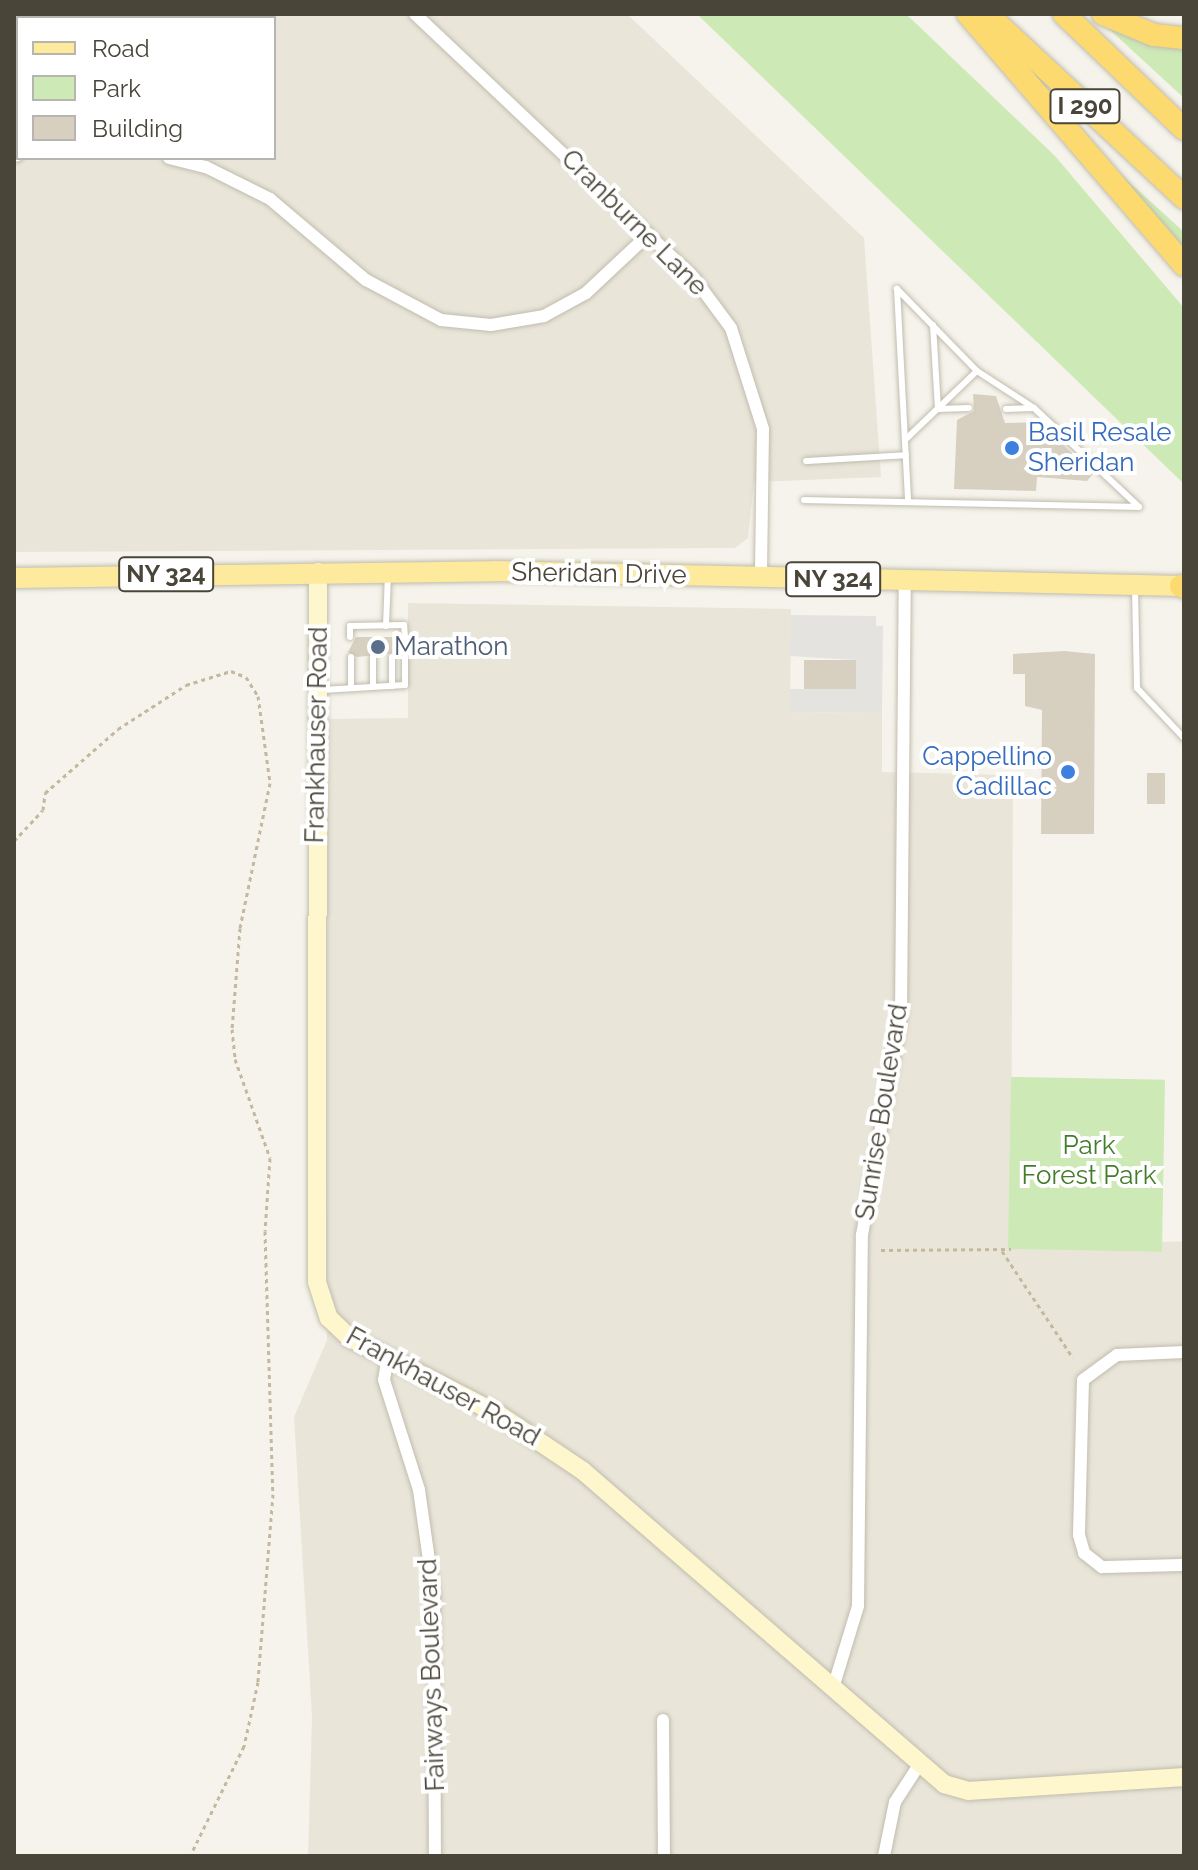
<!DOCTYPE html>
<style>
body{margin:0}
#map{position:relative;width:1198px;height:1870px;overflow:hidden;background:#f5f3eb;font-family:Raleway,sans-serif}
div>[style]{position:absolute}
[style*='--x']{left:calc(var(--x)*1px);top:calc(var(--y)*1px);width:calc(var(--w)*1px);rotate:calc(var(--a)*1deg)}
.residential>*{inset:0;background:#e9e6d9}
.green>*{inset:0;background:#cde9b5;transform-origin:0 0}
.parking>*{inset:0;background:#e4e3df}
.building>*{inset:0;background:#d7d0c1;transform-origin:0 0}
.path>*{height:3px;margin-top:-1.5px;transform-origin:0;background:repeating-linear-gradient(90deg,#c3b99f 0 4px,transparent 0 8px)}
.roads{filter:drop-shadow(0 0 2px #c1bcae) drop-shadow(0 0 2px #c1bcae)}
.lane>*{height:6px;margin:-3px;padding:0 3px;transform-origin:3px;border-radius:3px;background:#fff}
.street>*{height:12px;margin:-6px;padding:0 6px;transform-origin:6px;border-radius:6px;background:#fff}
.secondary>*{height:18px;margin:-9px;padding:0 9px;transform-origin:9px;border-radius:9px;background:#fef7cd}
.primary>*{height:20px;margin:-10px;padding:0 10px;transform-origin:10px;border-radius:10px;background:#fdea9d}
.highway>*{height:22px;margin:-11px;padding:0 11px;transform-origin:11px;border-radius:11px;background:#fcda70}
.dots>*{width:22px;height:22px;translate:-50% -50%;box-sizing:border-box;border:4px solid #fff;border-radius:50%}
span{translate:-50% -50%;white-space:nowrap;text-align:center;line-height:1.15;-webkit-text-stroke:8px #fff;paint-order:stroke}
.shield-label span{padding:2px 6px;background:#fff;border:2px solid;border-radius:6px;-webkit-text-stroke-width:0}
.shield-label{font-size:24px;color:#4a4539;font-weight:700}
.street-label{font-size:26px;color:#4a4539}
.shop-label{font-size:26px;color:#366cbe}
.left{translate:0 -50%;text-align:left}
.right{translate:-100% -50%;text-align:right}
.service-label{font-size:26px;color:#4e5e75}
.park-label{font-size:26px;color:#437c2b}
.frame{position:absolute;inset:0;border:16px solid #4a4539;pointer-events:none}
.legend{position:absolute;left:16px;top:16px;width:260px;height:144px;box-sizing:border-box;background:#fff;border:2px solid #b7b5b0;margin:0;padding:10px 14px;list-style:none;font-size:24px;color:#4a4539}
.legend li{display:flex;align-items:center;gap:16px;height:40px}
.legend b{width:40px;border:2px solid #b7b5b0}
</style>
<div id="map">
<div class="residential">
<div style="clip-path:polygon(evenodd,14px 14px,627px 14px,864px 238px,881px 477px,754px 482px,748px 538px,735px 548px,14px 552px,14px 14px,18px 18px,274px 18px,274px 158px,18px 158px,18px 18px)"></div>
<div style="clip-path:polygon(408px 603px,791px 609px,790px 712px,882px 713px,882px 772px,1013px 775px,1011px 1249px,1184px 1241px,1184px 1856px,308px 1856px,312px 1717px,294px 1417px,327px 1340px,328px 719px,408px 718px)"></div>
</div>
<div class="green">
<div style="clip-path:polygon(697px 14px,906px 14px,1055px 156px,1184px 308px,1184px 484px)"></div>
<div style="clip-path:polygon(1109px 29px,1184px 47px,1184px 98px)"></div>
<div style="clip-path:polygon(1116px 170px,1184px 232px,1184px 253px)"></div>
<div style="left:1011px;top:1077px;width:154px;height:172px;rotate:1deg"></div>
</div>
<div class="parking">
<div style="clip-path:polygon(791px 615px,876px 616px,876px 626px,883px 626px,882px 713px,790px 712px,790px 689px,855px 689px,856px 660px,790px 656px)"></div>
</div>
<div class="building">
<div style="clip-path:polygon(973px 394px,996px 396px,1005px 423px,1040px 422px,1093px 474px,1087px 481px,1037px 477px,1036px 491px,954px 489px,957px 420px,974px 411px)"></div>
<div style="clip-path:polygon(356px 637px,399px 637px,407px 652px,357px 657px,348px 652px)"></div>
<div style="clip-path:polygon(1064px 651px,1095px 654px,1094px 834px,1041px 834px,1042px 710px,1025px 706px,1025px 674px,1013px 674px,1013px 654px)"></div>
<div style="left:804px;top:660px;width:52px;height:29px"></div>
<div style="left:1147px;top:773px;width:18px;height:31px"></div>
</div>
<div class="path">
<div style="--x:14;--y:841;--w:42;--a:-46.9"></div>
<div style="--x:43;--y:810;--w:17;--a:-83"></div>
<div style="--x:45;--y:793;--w:97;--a:-41.2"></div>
<div style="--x:118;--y:729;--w:81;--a:-32.9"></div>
<div style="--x:186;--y:685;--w:47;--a:-17.3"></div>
<div style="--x:231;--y:671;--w:16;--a:22"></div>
<div style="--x:246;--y:677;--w:22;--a:58"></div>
<div style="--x:258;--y:696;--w:88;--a:82.1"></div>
<div style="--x:270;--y:783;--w:148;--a:101.7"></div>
<div style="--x:240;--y:928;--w:101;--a:94.5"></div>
<div style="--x:232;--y:1029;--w:30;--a:84"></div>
<div style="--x:235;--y:1059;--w:105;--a:70.5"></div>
<div style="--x:270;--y:1158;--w:73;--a:93.9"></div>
<div style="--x:265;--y:1231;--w:263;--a:88.3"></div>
<div style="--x:273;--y:1494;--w:189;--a:94.6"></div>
<div style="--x:258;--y:1682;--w:66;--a:102.3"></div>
<div style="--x:244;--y:1746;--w:123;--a:116.1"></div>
<div style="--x:881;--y:1250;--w:130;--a:-0.4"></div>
<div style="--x:1002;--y:1251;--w:128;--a:56.4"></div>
</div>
<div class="roads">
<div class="lane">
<div style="--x:933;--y:325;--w:84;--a:86.6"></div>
<div style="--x:977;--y:371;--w:68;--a:33"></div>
<div style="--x:1034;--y:408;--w:144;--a:43.3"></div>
<div style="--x:938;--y:409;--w:31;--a:-2"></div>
<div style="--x:1006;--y:409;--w:28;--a:-2"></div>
<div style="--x:906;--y:439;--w:98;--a:-43.8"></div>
<div style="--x:977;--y:371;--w:115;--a:-134.3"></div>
<div style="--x:897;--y:289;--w:211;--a:87"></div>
<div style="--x:806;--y:461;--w:100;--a:-3.4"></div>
<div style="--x:804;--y:500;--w:335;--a:1.2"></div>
<div style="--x:1135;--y:589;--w:99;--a:88.8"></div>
<div style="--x:1137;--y:688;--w:69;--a:46.8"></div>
<div style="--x:386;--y:626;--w:51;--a:-87.8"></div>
<div style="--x:350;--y:637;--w:11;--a:-90"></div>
<div style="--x:350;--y:626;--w:54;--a:-1.1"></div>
<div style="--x:404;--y:625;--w:12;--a:85"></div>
<div style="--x:351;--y:657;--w:31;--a:90"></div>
<div style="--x:373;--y:686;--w:29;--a:-90"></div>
<div style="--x:392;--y:686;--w:29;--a:-90"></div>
<div style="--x:322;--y:690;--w:83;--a:-3.4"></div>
<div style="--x:405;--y:685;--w:28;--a:-90"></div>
</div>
<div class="street">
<div style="--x:415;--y:14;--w:384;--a:43.4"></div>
<div style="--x:694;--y:278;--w:62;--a:53.5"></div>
<div style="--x:731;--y:328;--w:106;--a:72.4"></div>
<div style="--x:763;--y:429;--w:148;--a:90.8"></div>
<div style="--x:14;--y:156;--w:4;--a:-14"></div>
<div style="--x:169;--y:158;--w:38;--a:14"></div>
<div style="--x:206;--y:167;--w:72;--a:26.6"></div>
<div style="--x:270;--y:199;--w:126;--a:40.2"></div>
<div style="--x:366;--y:280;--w:85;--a:28.1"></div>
<div style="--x:441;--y:320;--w:50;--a:5.7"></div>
<div style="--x:491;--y:325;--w:54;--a:-9.6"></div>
<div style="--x:544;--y:316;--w:48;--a:-28.7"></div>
<div style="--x:586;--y:293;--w:86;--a:-43.1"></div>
<div style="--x:1184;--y:1352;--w:67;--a:177.4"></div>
<div style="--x:1117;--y:1355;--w:42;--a:143.7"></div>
<div style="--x:1083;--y:1380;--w:155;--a:91.5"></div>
<div style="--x:1079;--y:1535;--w:19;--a:74"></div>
<div style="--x:1084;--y:1553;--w:23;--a:38"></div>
<div style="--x:1102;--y:1567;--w:82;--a:-1.4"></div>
<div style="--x:388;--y:1357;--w:23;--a:100"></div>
<div style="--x:384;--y:1380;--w:115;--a:72.3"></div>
<div style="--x:419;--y:1490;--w:107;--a:81.9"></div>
<div style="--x:434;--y:1596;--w:260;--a:89.8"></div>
<div style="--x:833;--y:1688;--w:86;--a:-73"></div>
<div style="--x:858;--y:1606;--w:371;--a:-89.4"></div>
<div style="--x:862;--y:1235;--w:223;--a:-79.9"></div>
<div style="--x:901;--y:1015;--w:435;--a:-89.5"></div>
<div style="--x:663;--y:1720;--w:136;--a:89.6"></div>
<div style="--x:884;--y:1856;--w:55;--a:-78.5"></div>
<div style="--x:895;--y:1802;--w:44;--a:-57"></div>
</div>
<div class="secondary">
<div style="--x:318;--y:572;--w:710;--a:90.08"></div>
<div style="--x:317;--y:1282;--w:38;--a:72"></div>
<div style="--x:329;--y:1318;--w:29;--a:44"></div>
<div style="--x:350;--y:1338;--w:166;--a:27.2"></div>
<div style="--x:498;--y:1414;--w:102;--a:33.8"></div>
<div style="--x:583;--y:1471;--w:478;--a:40.9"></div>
<div style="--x:944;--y:1784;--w:26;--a:16"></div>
<div style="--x:969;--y:1791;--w:215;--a:-3.7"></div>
</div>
<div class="primary">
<div style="--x:14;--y:578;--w:480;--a:-0.8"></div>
<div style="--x:494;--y:571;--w:690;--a:1.25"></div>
</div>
<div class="highway">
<div style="--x:968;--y:14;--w:331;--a:49.3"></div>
<div style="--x:987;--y:14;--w:270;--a:43"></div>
<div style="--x:1064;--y:14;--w:166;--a:43.8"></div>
<div style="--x:1103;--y:14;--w:55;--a:22.4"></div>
<div style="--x:1154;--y:35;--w:30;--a:6"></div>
<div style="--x:1181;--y:586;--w:3;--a:18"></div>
</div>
</div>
<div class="dots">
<div style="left:1012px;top:448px;background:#3f7fe0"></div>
<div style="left:378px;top:647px;background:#5c6f8a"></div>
<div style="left:1068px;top:772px;background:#3f7fe0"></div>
</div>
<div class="shield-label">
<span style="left:1085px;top:106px">I 290</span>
<span style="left:166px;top:574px">NY 324</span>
<span style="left:833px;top:579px">NY 324</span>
</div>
<div class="street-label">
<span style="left:634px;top:223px;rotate:45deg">Cranburne Lane</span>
<span style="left:599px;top:574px;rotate:1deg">Sheridan Drive</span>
<span style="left:317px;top:735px;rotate:-89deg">Frankhauser Road</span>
<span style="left:882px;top:1112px;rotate:-81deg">Sunrise Boulevard</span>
<span style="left:443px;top:1387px;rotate:29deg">Frankhauser Road</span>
<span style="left:432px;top:1675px;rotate:-92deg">Fairways Boulevard</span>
</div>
<div class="shop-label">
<span class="left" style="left:1028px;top:448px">Basil Resale<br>Sheridan</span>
<span class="right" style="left:1052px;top:772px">Cappellino<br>Cadillac</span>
</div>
<div class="service-label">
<span class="left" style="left:394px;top:647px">Marathon</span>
</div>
<div class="park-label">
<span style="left:1089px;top:1161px">Park<br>Forest Park</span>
</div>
<div class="frame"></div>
<ul class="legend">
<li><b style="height:10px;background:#fdea9d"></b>Road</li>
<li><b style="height:22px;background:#cde9b5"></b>Park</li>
<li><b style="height:22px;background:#d7d0c1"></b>Building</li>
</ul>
</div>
